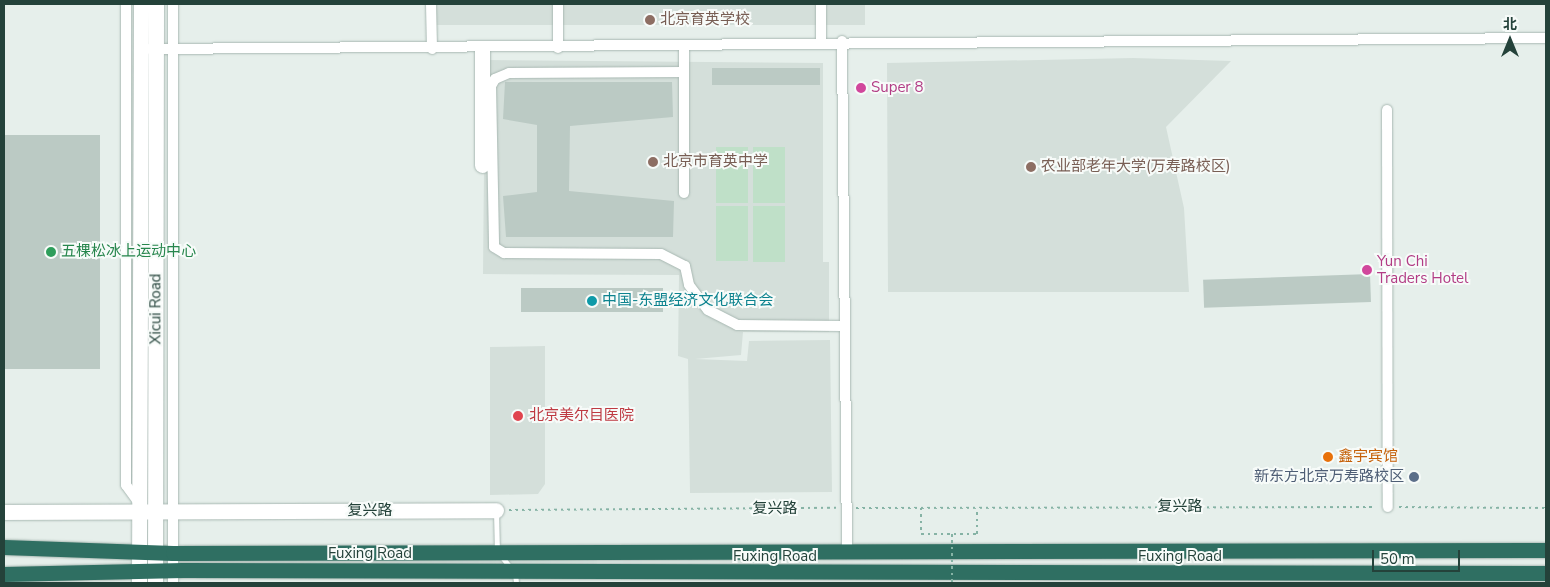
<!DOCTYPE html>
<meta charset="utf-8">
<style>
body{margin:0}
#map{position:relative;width:1550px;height:587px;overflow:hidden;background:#e6efeb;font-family:"Nunito Sans","Noto Sans SC",sans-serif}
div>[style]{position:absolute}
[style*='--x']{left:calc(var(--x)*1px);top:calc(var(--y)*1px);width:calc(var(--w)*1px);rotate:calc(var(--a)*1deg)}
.built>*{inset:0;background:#d4dfda;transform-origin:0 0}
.green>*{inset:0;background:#bfe0c8;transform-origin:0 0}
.building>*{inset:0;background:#bbcac4;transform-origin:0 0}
.path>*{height:2px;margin-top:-1px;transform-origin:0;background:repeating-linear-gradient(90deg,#86b3a5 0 2.5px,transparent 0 6.5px)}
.roads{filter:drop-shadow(0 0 1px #a8b8b2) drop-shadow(0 0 1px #a8b8b2)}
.lane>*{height:5px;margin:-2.5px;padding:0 2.5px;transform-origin:2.5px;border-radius:2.5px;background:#fff}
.street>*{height:10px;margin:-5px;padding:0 5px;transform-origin:5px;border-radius:5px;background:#fff}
.secondary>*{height:15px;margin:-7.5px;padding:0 7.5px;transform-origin:7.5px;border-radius:7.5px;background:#fff}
.highway>*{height:15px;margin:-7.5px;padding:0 7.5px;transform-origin:7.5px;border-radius:7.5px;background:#2f6f62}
.path-bridge>*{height:2px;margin-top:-1px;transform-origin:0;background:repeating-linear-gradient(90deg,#86b3a5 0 2.5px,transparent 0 6.5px)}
.dots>*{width:14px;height:14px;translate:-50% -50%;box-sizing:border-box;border:2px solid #f7fbf9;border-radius:50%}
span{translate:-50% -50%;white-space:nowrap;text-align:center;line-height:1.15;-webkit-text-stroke:4px #f7fbf9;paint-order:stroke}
.education-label{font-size:15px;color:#785e54}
.left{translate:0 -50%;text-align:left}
.hotel-label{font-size:15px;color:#b23c85}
.leisure-label{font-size:15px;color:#27864d}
.culture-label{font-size:15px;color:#0d838f}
.street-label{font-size:15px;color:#24423a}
.health-label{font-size:15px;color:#be3a42}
.food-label{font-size:15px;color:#c56008}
.service-label{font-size:15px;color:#4e5e75}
.right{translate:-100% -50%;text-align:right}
.frame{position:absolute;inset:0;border:5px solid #24423a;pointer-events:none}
.north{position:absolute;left:1485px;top:15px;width:50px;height:50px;-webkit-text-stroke:4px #f7fbf9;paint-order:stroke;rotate:0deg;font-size:14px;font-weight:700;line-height:20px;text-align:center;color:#24423a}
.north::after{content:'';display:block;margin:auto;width:18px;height:22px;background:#24423a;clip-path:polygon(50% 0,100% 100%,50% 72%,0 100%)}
.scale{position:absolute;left:1372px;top:550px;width:88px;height:22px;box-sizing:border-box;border:2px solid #24423a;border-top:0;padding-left:6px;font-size:15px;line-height:18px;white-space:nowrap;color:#24423a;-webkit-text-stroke:4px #f7fbf9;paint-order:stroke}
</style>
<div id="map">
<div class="built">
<div style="left:434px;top:4px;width:431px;height:21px"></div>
<div style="clip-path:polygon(1133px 58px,1231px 61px,1166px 127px,1184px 208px,1189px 292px,888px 292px,887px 63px)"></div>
<div style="clip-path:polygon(485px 60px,823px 63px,823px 262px,829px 262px,829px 332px,743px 332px,741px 355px,695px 359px,747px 361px,749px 341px,830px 340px,832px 492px,690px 493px,688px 359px,678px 356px,679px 275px,483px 274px)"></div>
<div style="clip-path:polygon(545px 346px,545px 484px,538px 494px,490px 495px,490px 347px)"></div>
</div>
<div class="green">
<div style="left:716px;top:147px;width:32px;height:56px"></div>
<div style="left:753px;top:147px;width:32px;height:56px"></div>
<div style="left:716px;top:206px;width:32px;height:55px"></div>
<div style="left:753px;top:206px;width:32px;height:56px"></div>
</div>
<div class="building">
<div style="left:820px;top:68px;width:17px;height:108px;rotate:90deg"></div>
<div style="clip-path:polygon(505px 82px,672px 82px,673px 117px,570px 126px,569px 191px,674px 201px,673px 237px,506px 237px,503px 196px,537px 192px,537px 125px,503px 119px)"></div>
<div style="left:4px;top:135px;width:96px;height:234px"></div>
<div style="left:1370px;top:274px;width:28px;height:167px;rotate:88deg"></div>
<div style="left:663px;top:288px;width:24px;height:142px;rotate:90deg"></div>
</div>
<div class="path">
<div style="--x:1399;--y:507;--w:147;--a:0.4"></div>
<div style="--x:856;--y:508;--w:520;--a:-0.11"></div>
<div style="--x:921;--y:508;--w:26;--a:90"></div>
<div style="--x:921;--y:534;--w:56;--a:0"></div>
<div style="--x:977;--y:534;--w:26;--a:-90"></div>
<div style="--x:509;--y:510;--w:327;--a:-0.4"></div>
</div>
<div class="roads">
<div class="lane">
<div style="--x:496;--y:511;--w:40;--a:88.6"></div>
<div style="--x:497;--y:551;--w:28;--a:51"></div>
<div style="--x:515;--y:573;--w:10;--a:84"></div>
</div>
<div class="street">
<div style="--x:126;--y:4;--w:481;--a:90"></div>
<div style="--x:126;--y:485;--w:22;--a:54"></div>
<div style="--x:173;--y:4;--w:579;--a:90"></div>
<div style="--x:431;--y:4;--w:45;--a:88.7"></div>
<div style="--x:558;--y:4;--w:44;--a:90"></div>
<div style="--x:842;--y:41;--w:510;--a:89.44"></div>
<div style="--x:821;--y:43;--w:39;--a:-90"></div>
<div style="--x:684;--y:47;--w:25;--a:90"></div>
<div style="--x:684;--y:72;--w:175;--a:179.7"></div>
<div style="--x:509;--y:73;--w:15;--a:157"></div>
<div style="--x:495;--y:79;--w:8;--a:120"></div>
<div style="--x:491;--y:86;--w:161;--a:88.9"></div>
<div style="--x:494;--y:247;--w:12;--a:31"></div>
<div style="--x:504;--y:253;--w:157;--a:0.4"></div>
<div style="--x:661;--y:254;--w:27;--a:27"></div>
<div style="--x:685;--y:266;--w:19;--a:78"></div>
<div style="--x:689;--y:285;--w:31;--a:53"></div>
<div style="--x:708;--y:310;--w:33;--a:27"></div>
<div style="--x:737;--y:325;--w:105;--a:0.5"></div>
<div style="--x:150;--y:49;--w:1396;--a:-0.45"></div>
<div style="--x:1387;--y:110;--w:397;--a:89.9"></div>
<div style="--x:684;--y:193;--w:121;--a:-90"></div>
</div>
<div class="secondary">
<div style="--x:482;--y:48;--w:117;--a:90"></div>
<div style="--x:4;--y:512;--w:492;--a:-0.2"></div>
<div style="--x:139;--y:583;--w:579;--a:-89.8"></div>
<div style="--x:155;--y:583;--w:579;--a:-89.9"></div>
</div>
<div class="highway">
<div style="--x:4;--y:547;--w:169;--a:2"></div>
<div style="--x:173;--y:553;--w:1373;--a:-0.13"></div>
<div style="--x:4;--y:574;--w:179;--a:-1.3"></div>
<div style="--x:183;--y:570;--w:1363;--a:0.13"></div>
</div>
</div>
<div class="path-bridge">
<div style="--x:952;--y:534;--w:49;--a:90"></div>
</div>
<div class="dots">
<div style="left:650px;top:20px;background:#8d6e63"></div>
<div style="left:861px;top:88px;background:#d1479c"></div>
<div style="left:653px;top:162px;background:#8d6e63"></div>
<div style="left:1031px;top:167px;background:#8d6e63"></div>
<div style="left:51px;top:252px;background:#2e9e5b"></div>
<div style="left:1367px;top:270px;background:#d1479c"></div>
<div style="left:592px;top:301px;background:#0f9aa8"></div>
<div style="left:518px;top:416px;background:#e0444e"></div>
<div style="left:1328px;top:457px;background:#e8710a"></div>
<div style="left:1414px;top:477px;background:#5c6f8a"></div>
</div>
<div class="education-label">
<span class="left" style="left:660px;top:20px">北京育英学校</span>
<span class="left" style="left:663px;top:162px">北京市育英中学</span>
<span class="left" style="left:1041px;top:167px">农业部老年大学(万寿路校区)</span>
</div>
<div class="hotel-label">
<span class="left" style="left:871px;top:88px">Super 8</span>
<span class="left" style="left:1377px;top:270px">Yun Chi<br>Traders Hotel</span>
</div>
<div class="leisure-label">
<span class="left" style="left:61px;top:252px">五棵松冰上运动中心</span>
</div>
<div class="culture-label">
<span class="left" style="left:602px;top:301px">中国-东盟经济文化联合会</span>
</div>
<div class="street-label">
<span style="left:156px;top:309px;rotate:-90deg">Xicui Road</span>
<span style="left:1180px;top:507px">复兴路</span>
<span style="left:775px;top:509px">复兴路</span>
<span style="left:370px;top:511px">复兴路</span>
<span style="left:370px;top:554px">Fuxing Road</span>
<span style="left:775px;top:557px">Fuxing Road</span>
<span style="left:1180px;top:557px">Fuxing Road</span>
</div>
<div class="health-label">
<span class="left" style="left:529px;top:416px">北京美尔目医院</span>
</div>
<div class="food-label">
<span class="left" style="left:1338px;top:457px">鑫宇宾馆</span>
</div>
<div class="service-label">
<span class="right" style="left:1404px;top:477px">新东方北京万寿路校区</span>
</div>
<div class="frame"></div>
<div class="north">北</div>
<div class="scale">50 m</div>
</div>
